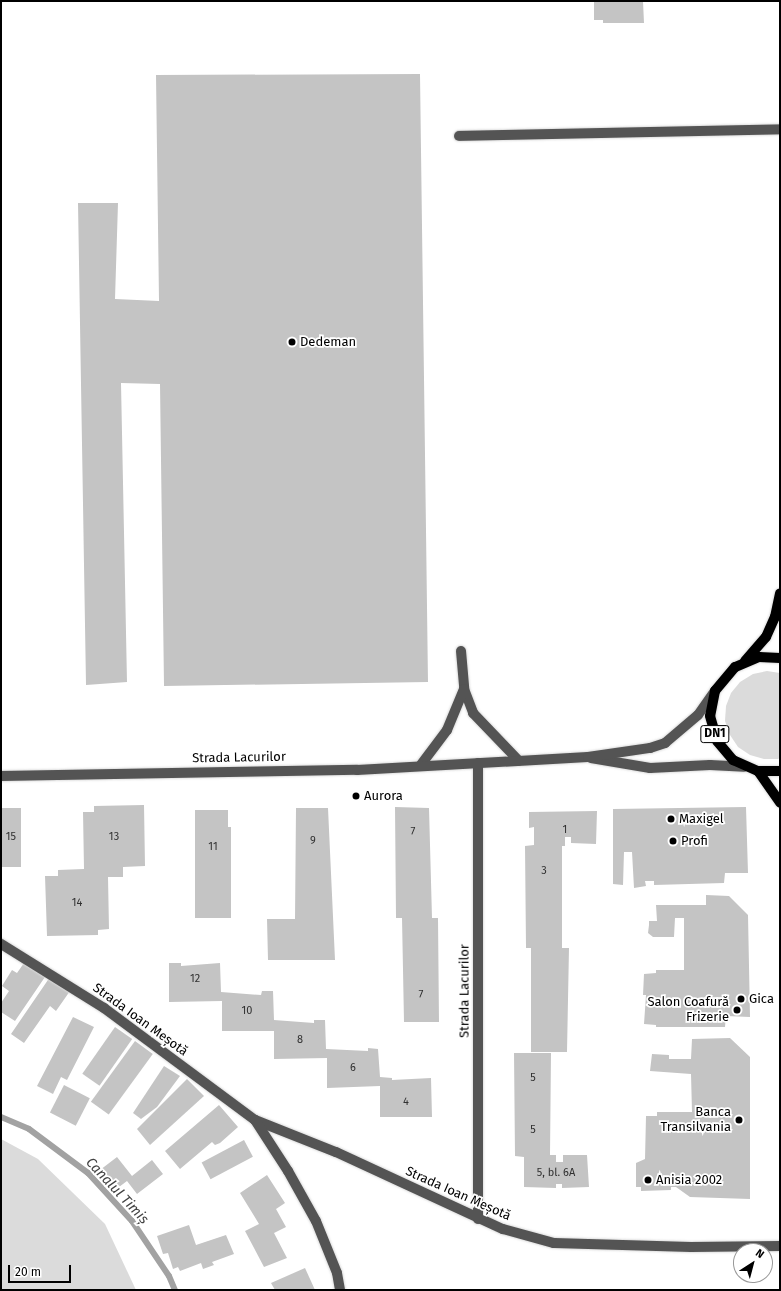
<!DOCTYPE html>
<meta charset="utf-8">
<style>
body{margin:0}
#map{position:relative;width:781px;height:1291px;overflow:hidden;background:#fff;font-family:"Fira Sans",sans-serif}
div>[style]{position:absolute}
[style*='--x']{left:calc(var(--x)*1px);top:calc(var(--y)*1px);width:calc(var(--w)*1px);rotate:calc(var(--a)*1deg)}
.green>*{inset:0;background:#dbdbdb}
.stream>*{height:6px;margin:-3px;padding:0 3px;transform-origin:3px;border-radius:3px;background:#a2a2a2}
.building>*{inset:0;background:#c4c4c4;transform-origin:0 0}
.roads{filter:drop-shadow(0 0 1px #dbdbdb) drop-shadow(0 0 1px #dbdbdb)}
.minor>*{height:10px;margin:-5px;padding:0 5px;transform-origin:5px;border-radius:5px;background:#545454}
.major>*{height:10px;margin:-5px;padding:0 5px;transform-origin:5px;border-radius:5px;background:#000}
.dots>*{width:11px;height:11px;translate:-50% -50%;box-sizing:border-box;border:2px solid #fff;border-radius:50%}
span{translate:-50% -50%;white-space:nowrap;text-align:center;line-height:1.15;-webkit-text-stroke:3.5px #fff;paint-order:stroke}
.number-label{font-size:11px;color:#313131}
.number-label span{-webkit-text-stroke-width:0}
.shield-label span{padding:1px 3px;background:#fff;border:1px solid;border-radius:3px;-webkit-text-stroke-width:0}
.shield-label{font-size:12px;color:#000;font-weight:700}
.poi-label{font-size:13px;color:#000}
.left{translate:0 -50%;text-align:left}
.right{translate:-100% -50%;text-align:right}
.street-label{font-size:13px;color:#000}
.water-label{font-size:14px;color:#434343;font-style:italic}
.frame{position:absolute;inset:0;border:2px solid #000;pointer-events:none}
.north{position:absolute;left:733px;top:1243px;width:40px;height:40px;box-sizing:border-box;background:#fff;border:1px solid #999;border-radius:50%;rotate:36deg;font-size:11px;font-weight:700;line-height:16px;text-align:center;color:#000}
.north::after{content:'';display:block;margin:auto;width:14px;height:18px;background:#000;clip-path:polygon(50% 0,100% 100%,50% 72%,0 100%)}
.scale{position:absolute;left:8px;top:1265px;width:63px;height:18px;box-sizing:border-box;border:2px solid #000;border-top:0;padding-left:5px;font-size:12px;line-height:14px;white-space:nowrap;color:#000;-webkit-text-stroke:3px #fff;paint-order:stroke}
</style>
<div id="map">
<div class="green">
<div style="clip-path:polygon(767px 671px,780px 673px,780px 758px,778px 759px,764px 759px,750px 755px,738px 747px,730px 735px,725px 721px,726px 706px,731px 693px,740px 682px,753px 674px)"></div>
<div style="clip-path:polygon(1px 1139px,38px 1159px,105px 1224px,136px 1290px,1px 1290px)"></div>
</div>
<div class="stream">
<div style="--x:1;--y:1117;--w:30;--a:23"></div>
<div style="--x:29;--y:1129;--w:74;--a:36.7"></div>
<div style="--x:88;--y:1173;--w:65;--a:47.5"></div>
<div style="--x:132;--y:1221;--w:66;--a:56.1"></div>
<div style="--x:169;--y:1276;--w:15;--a:67"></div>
</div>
<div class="building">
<div style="clip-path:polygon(594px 1px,643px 1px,644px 23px,603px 23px,603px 20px,594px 20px)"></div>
<div style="clip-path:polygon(420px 74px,428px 682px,164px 686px,160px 384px,121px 383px,127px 682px,86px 685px,78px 203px,118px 203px,115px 299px,159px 301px,156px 75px)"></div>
<div style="clip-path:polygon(144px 805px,145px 866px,123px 867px,123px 877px,108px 877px,109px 929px,98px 930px,98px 935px,47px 936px,45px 876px,58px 876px,58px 870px,84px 869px,83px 812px,94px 812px,94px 806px)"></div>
<div style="clip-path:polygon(395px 807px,429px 808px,432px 918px,438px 918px,439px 1022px,404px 1022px,402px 918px,396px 918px)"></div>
<div style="clip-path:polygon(746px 807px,748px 873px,725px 873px,724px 883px,654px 885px,654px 881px,645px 881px,646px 886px,634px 888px,632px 852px,624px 852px,623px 885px,613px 884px,613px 809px)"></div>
<div style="left:1px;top:808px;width:20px;height:59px"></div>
<div style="clip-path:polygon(296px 808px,328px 808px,335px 960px,268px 960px,267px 919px,295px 919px)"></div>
<div style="clip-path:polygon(195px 810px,228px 810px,228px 827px,231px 827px,231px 918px,195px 918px)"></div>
<div style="clip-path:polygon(597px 811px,596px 844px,571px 843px,571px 837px,565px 837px,565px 846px,562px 846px,562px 948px,569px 948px,567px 1052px,531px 1052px,531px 948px,526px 948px,525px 846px,534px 845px,534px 827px,529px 828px,529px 812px)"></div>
<div style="clip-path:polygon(706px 895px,729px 896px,748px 915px,750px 1017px,726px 1016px,725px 1027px,656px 1027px,656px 1025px,644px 1024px,646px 995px,643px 995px,644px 974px,656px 973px,656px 970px,684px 970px,684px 918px,675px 918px,674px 937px,653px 937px,648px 933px,649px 925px,649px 921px,657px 921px,656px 905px,706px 905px)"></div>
<div style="clip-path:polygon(24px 963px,45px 977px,15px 1021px,1px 1012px,1px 1003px,9px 991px,2px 986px,12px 970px,17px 973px)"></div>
<div style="clip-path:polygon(169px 963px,181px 963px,181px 966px,220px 963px,221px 992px,261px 995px,262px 991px,273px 991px,274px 1020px,314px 1023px,314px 1020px,325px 1020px,326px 1049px,368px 1051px,368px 1048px,378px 1049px,380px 1077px,392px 1078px,392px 1080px,431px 1078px,432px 1117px,380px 1117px,380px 1086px,327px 1088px,327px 1058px,274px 1059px,274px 1031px,222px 1031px,222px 1001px,169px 1002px)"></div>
<div style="clip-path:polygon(50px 977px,70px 991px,56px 1011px,50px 1006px,24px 1043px,11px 1034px)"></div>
<div style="clip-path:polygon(73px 1017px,94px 1027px,67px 1080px,61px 1077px,53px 1094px,37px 1086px)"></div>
<div style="left:115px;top:1027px;width:21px;height:57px;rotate:35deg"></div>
<div style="clip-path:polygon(730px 1038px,750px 1057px,750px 1199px,690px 1197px,676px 1187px,671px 1187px,671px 1190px,641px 1191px,641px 1187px,636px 1187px,636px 1163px,645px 1159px,646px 1116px,657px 1116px,657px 1112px,692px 1112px,691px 1074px,650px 1071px,652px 1054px,669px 1055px,669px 1059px,691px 1059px,692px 1039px)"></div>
<div style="left:135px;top:1041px;width:22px;height:75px;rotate:36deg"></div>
<div style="clip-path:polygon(514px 1053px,551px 1053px,550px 1155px,556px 1155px,556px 1162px,563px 1162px,563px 1155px,587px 1155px,589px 1187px,562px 1188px,562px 1184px,556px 1184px,556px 1188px,524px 1187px,524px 1157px,515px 1156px)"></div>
<div style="clip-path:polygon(164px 1066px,180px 1076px,157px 1107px,141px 1119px,133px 1113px)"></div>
<div style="clip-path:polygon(187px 1079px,204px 1096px,150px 1145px,137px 1129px)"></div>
<div style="left:64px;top:1085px;width:29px;height:31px;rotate:27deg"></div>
<div style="clip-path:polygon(219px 1105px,238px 1127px,220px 1143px,215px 1145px,212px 1142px,180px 1169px,165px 1151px)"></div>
<div style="left:244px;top:1140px;width:19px;height:48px;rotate:62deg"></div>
<div style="clip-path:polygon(117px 1157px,132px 1176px,152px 1160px,163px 1174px,137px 1194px,127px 1181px,115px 1190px,100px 1170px)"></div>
<div style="clip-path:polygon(267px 1175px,285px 1203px,276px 1209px,286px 1227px,274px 1233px,287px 1258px,264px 1267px,245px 1231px,259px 1224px,240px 1193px)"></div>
<div style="clip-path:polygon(189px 1225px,196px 1245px,226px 1235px,234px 1254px,212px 1262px,214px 1265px,203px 1269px,201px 1263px,180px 1271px,178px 1267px,173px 1269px,168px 1253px,163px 1254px,157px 1236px)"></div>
<div style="clip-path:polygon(305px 1268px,315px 1290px,275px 1290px,271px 1283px)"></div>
</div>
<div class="roads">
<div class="minor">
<div style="--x:459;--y:136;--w:321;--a:-1.2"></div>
<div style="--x:461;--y:651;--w:38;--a:85"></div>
<div style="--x:464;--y:689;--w:26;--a:69"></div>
<div style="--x:473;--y:713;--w:66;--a:46.2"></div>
<div style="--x:591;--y:758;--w:60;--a:9.6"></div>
<div style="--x:650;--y:768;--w:60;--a:-2.9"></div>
<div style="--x:710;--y:765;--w:34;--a:3"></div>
<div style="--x:420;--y:766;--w:45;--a:-53.1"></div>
<div style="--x:447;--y:730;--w:44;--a:-67.5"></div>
<div style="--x:1;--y:776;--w:356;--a:-1"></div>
<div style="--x:357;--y:770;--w:231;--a:-3.2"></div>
<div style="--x:588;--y:757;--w:63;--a:-8.3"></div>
<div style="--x:650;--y:748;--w:16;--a:-18"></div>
<div style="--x:665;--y:743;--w:43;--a:-40.3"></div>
<div style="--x:698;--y:715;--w:29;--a:-55"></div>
<div style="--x:1;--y:944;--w:121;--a:31.9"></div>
<div style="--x:104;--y:1008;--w:188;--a:36.6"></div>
<div style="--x:255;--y:1120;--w:87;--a:21.6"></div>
<div style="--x:336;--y:1152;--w:184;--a:24.8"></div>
<div style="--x:503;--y:1229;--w:53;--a:15.4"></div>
<div style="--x:554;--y:1243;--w:137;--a:1.7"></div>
<div style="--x:691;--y:1247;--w:89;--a:-0.6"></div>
<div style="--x:255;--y:1120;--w:61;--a:57.1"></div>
<div style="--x:288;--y:1171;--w:57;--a:60.8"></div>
<div style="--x:316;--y:1221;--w:56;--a:68"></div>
<div style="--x:337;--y:1273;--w:17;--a:80"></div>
<div style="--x:478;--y:1219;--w:456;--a:-90"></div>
</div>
<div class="major">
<div style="--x:780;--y:658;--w:21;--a:-177"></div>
<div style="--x:759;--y:657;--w:26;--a:157"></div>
<div style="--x:735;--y:667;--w:31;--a:130"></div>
<div style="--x:715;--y:691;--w:25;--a:101"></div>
<div style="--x:710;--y:716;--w:26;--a:74"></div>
<div style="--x:717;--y:741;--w:25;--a:50"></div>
<div style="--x:733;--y:760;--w:27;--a:24"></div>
<div style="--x:758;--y:771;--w:22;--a:0"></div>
<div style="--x:745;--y:661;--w:32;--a:-49"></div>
<div style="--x:766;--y:637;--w:22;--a:-66"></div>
<div style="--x:775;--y:617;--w:24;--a:-78"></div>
<div style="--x:758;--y:771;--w:39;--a:55"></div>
</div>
</div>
<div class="dots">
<div style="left:292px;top:342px;background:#000"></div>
<div style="left:356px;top:796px;background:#000"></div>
<div style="left:671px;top:819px;background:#000"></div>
<div style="left:673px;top:841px;background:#000"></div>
<div style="left:741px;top:999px;background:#000"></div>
<div style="left:737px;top:1010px;background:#000"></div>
<div style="left:739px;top:1120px;background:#000"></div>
<div style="left:648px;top:1180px;background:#000"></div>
</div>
<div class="number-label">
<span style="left:565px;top:830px">1</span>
<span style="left:413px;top:832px">7</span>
<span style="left:11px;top:837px">15</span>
<span style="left:114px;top:837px">13</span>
<span style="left:313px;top:841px">9</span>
<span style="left:213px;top:847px">11</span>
<span style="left:544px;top:871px">3</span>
<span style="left:77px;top:903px">14</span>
<span style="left:195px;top:979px">12</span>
<span style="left:421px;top:995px">7</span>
<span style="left:247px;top:1011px">10</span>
<span style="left:300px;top:1040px">8</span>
<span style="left:353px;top:1068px">6</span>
<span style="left:533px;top:1078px">5</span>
<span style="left:406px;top:1102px">4</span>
<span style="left:533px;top:1130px">5</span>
<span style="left:556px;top:1173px">5, bl. 6A</span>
</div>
<div class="shield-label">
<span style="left:715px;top:734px">DN1</span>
</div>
<div class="poi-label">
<span class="left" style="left:300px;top:342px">Dedeman</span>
<span class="left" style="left:364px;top:796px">Aurora</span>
<span class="left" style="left:679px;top:819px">Maxigel</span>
<span class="left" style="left:681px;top:841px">Profi</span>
<span class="left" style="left:749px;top:999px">Gica</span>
<span class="right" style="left:729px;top:1010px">Salon Coafură<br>Frizerie</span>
<span class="right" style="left:731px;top:1120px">Banca<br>Transilvania</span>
<span class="left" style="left:656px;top:1180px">Anisia 2002</span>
</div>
<div class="street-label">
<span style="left:239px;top:758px;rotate:-1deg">Strada Lacurilor</span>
<span style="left:465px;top:991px;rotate:-90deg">Strada Lacurilor</span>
<span style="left:140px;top:1020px;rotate:36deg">Strada Ioan Meșotă</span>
<span style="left:458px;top:1194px;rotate:24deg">Strada Ioan Meșotă</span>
</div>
<div class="water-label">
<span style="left:117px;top:1191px;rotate:47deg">Canalul Timiș</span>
</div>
<div class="frame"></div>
<div class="north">N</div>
<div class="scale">20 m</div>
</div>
